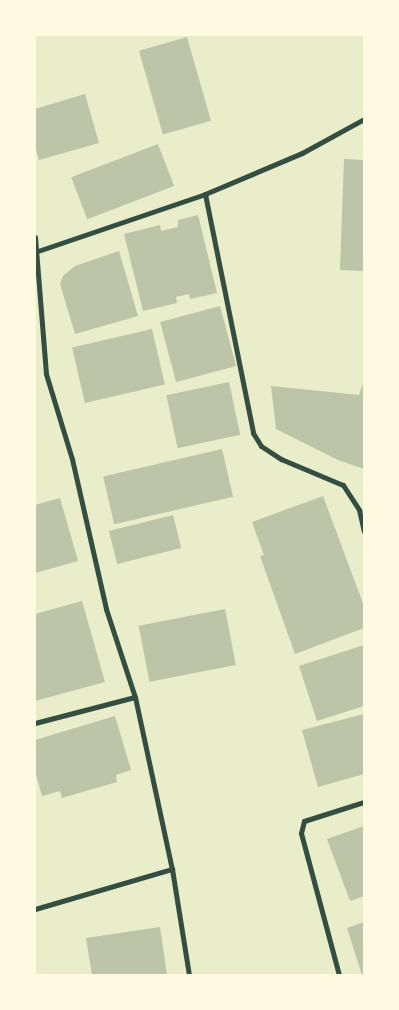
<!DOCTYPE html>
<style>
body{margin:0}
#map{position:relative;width:399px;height:1010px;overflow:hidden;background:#e9edc9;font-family:Rubik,sans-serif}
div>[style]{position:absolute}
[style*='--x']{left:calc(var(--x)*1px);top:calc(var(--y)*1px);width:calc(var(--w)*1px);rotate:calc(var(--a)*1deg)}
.building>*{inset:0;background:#bcc5a7;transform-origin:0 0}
.minor>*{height:5px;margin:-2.5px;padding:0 2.5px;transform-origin:2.5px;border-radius:2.5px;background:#344e41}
span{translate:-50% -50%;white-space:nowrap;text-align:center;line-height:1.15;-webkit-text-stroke:4.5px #fefae0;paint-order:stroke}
.frame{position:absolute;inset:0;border:36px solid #fefae0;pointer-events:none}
</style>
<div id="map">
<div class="building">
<div style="left:187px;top:37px;width:87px;height:50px;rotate:74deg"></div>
<div style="clip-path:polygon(85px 94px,99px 143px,39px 160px,35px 147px,35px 109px)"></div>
<div style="left:158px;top:144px;width:45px;height:93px;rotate:69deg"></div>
<div style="clip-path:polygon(344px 159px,364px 160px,364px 271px,340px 270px)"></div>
<div style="clip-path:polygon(198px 215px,217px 293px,190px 299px,189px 294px,176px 297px,177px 303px,143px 311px,124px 234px,160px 225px,161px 231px,178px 227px,178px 220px)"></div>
<div style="clip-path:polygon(119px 251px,138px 316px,75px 334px,60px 284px,63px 276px,75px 266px)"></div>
<div style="left:220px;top:306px;width:62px;height:62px;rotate:75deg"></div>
<div style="left:152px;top:329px;width:57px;height:82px;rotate:77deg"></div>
<div style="clip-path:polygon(364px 380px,364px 469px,338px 460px,276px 429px,271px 386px,359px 395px)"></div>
<div style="left:229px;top:382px;width:54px;height:64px;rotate:78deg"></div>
<div style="left:222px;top:449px;width:49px;height:122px;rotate:77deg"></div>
<div style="clip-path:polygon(323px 496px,364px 606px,364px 628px,295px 654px,260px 556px,264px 555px,252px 522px)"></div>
<div style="clip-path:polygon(60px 498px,78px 561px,35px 573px,35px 505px)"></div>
<div style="left:173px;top:515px;width:34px;height:66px;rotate:76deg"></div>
<div style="clip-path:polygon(82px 601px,105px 682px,35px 701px,35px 614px)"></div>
<div style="left:225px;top:609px;width:57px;height:88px;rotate:79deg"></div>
<div style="clip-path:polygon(364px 645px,364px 706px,317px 721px,299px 666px)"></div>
<div style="clip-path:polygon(364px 714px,364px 774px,318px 787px,302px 730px)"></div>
<div style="clip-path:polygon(115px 716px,131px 770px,116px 775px,117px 782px,62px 798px,60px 791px,42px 796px,35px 771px,35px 740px)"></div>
<div style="clip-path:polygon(364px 826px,364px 896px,350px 901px,327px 839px)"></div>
<div style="clip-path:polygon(364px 922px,364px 975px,362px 975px,347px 928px)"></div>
<div style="clip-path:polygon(160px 927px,167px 975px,92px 975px,86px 938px)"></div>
</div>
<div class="minor">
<div style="--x:205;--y:194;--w:244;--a:78.6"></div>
<div style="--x:253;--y:433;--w:15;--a:58"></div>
<div style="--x:261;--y:446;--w:24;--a:33"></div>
<div style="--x:281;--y:459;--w:67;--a:22.8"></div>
<div style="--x:343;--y:485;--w:30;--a:57"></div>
<div style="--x:359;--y:510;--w:22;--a:77"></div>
<div style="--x:35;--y:237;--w:137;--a:85.4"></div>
<div style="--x:46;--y:374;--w:89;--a:73"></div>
<div style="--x:72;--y:459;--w:154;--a:77.2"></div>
<div style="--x:106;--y:609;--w:93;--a:71.8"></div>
<div style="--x:135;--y:697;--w:176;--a:77.9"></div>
<div style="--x:172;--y:869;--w:107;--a:80.9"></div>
<div style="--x:35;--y:252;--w:180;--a:-18.8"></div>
<div style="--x:205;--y:194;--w:105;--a:-22.9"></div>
<div style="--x:302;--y:153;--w:71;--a:-28.7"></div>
<div style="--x:35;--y:723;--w:103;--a:-14.6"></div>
<div style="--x:35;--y:909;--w:143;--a:-16.3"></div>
<div style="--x:339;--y:975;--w:147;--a:-105"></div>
<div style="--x:301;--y:833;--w:12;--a:-76"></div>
<div style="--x:304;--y:821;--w:63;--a:-17.6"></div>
</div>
<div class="frame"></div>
</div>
